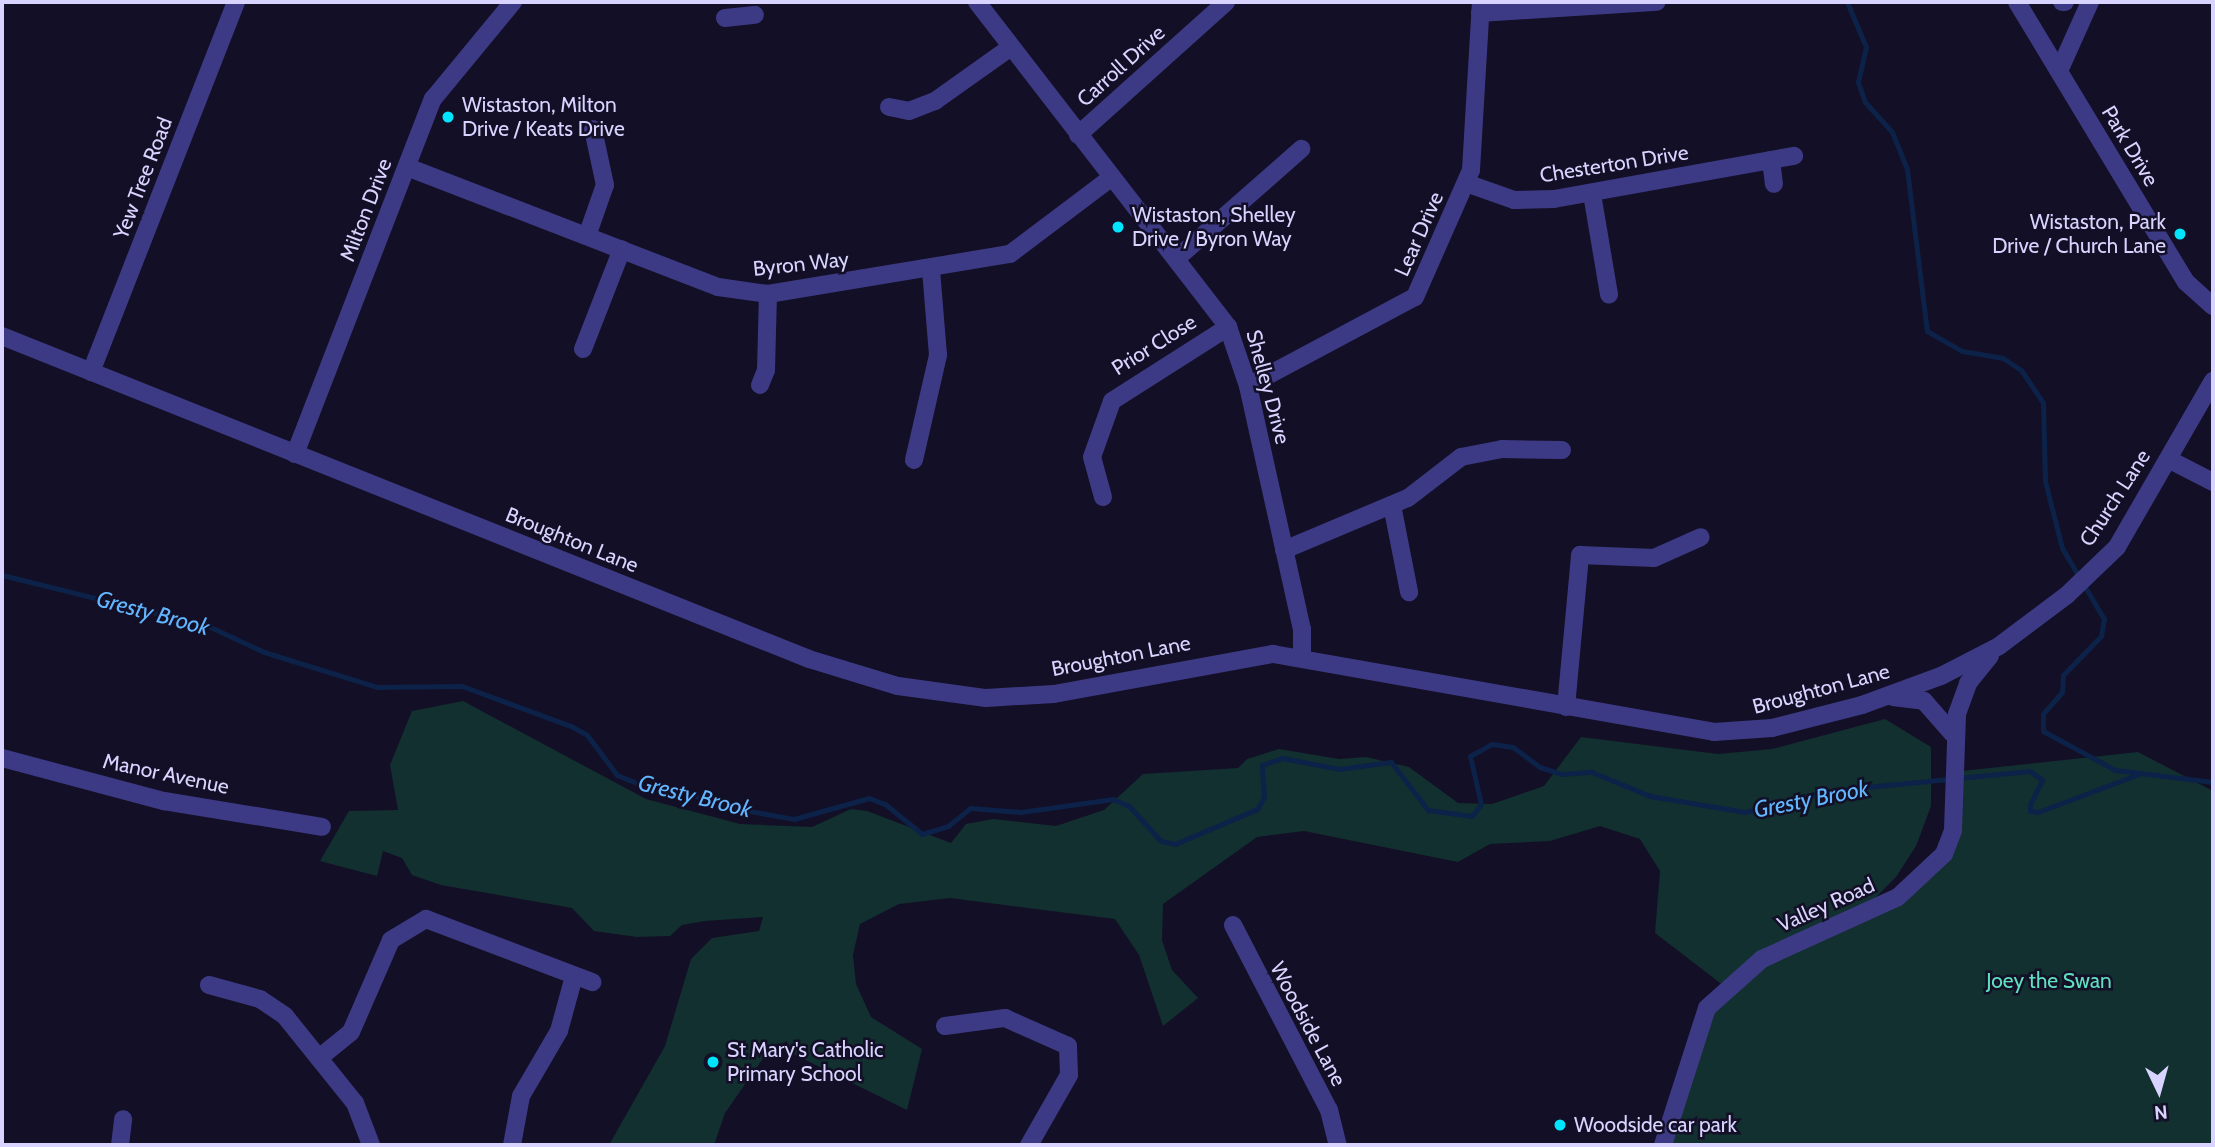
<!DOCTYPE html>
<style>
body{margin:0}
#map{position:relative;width:2215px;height:1147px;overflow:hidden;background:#130f26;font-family:Cabin,sans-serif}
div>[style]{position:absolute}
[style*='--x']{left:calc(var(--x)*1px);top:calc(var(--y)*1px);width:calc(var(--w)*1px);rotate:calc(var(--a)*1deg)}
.green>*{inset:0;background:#12302f}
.stream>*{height:5px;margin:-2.5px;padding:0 2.5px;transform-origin:2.5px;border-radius:2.5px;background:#0c2248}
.minor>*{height:18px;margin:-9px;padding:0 9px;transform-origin:9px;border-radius:9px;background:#3d3a85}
.tertiary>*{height:18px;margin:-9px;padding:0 9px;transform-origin:9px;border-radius:9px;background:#3d3a85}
.dots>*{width:19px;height:19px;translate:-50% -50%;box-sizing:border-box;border:4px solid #130f26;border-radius:50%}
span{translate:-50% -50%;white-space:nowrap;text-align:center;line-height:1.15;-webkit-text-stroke:5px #130f26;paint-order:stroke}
.street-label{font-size:21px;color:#d9d4ff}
.poi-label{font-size:21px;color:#d9d4ff}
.left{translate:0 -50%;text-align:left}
.right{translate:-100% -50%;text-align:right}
.park-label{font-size:21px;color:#5fe0c0}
.water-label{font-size:23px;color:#62b6ff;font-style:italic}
.frame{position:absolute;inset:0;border:4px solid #d9d4ff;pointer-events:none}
.north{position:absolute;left:2124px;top:1056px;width:70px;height:70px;-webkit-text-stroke:5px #130f26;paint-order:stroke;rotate:175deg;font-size:19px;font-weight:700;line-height:28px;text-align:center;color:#d9d4ff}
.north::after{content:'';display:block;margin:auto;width:24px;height:32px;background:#d9d4ff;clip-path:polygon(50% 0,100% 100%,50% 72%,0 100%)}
</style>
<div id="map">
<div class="green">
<div style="clip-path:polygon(463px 701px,646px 799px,740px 824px,812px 827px,851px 809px,867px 811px,951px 843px,966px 824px,993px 819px,1056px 826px,1104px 810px,1143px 774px,1238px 768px,1247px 759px,1279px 749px,1339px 759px,1366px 757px,1409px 767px,1458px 803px,1492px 804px,1544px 786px,1581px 737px,1718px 754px,1772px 749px,1885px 719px,1931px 747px,1931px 806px,1916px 846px,1896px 877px,1855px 918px,1944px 854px,1962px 771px,2138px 752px,2213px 791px,2213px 1145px,1663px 1145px,1724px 986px,1655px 933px,1660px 871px,1640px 839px,1600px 826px,1550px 841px,1490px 844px,1458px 862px,1304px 831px,1257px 837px,1163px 904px,1162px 940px,1172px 970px,1198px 998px,1163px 1026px,1139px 955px,1115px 919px,950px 898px,899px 904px,860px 924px,853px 955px,856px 984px,871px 1017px,922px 1049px,907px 1110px,773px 1044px,725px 1113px,714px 1145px,609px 1145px,665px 1046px,691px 959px,712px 938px,759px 931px,763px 917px,705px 921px,682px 925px,670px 936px,637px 937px,594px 931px,572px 908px,441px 885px,412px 875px,402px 858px,383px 851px,377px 876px,320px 861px,349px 811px,398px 810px,390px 765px,412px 711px)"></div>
</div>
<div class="stream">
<div style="--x:1847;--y:2;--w:49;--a:67.1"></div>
<div style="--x:1866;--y:47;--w:36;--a:103"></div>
<div style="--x:1858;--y:82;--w:21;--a:71"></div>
<div style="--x:1865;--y:102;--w:40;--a:48"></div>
<div style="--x:1892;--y:132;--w:40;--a:68"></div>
<div style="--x:1907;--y:169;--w:163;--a:83"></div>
<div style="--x:1927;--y:331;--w:40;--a:29.7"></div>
<div style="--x:1962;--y:351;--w:42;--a:9.7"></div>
<div style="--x:2003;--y:358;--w:22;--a:34"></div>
<div style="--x:2021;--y:370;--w:40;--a:56"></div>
<div style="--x:2043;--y:403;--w:78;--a:88.5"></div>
<div style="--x:2045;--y:481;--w:69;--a:75.8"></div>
<div style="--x:2062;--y:548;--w:82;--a:59.4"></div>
<div style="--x:2104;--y:619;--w:17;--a:100"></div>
<div style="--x:2101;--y:636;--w:54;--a:134.3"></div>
<div style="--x:2063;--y:675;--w:17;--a:93"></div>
<div style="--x:2062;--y:692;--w:29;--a:131"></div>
<div style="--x:2043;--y:714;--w:17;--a:90"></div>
<div style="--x:2043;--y:731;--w:82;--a:28.4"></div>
<div style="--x:2115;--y:770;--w:99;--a:7"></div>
<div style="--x:2;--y:575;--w:212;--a:13.9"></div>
<div style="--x:208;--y:626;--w:62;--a:24.9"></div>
<div style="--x:264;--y:652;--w:118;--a:17.2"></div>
<div style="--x:377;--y:687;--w:85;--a:-0.7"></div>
<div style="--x:462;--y:686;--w:116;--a:20.2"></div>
<div style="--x:571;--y:726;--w:18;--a:29"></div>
<div style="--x:587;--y:735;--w:50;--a:53.1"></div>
<div style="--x:617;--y:775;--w:38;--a:22"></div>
<div style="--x:652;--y:789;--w:31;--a:0"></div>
<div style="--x:683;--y:789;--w:32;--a:28"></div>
<div style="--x:711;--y:804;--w:84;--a:10.2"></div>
<div style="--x:794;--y:819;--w:78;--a:-15.6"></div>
<div style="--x:869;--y:798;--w:17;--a:21"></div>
<div style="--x:885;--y:804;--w:48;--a:39"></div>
<div style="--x:922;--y:834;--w:27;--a:-17"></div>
<div style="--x:948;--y:826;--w:28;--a:-39"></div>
<div style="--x:970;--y:808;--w:51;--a:4.5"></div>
<div style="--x:1021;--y:812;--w:93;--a:-8"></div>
<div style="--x:1113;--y:799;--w:17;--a:24"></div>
<div style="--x:1129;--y:806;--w:47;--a:47.6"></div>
<div style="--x:1161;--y:841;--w:14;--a:12"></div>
<div style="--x:1175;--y:844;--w:89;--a:-23.1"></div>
<div style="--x:1257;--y:809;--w:14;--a:-60"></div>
<div style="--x:1264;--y:797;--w:32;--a:-94"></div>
<div style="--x:1262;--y:765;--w:21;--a:-19"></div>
<div style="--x:1282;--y:758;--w:58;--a:10.9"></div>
<div style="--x:1339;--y:769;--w:52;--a:-7.7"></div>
<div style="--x:1391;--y:762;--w:61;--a:52.4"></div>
<div style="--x:1428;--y:810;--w:44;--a:7.8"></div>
<div style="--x:1472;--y:816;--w:15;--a:-53"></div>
<div style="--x:1481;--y:804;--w:49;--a:-102.9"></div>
<div style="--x:1470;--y:756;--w:25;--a:-29"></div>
<div style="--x:1492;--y:744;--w:21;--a:8"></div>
<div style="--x:1513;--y:747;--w:34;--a:37"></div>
<div style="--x:1540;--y:767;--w:22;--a:18"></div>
<div style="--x:1561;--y:774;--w:31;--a:-4"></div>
<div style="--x:1592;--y:772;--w:63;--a:22.5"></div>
<div style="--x:1650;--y:796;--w:96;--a:9.6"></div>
<div style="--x:1745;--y:812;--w:84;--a:-14.5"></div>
<div style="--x:1826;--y:791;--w:205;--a:-5.6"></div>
<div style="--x:2030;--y:771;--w:15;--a:37"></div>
<div style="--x:2042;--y:780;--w:28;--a:116"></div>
<div style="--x:2030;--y:805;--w:6;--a:90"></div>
<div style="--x:2030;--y:811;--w:8;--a:7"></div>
<div style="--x:2038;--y:812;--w:108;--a:-20.6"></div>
</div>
<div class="minor">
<div style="--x:977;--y:2;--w:411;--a:52.3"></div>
<div style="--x:1228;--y:327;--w:62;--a:71.3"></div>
<div style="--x:1248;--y:386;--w:249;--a:77.5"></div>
<div style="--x:1302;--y:629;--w:27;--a:90"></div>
<div style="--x:2062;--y:2;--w:3;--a:0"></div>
<div style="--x:1480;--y:13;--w:177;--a:-3.6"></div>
<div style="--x:725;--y:18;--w:30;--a:-6"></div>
<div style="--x:2059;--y:71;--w:76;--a:-65.8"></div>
<div style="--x:889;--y:107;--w:20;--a:11"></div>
<div style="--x:909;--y:111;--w:28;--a:-21"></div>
<div style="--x:935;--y:101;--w:93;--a:-35.4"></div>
<div style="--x:1078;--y:135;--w:199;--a:-41.9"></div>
<div style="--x:1771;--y:160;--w:24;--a:83"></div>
<div style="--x:407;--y:167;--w:333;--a:21.1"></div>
<div style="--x:718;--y:287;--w:50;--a:8"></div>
<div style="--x:768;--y:294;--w:245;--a:-9.4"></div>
<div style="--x:1010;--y:254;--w:126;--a:-37"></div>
<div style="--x:1466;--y:183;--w:51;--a:19.5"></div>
<div style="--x:1514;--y:200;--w:40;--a:-1.4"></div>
<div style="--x:1554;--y:199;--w:244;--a:-10.2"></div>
<div style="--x:1592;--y:194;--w:102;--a:80.4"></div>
<div style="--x:587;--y:236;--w:54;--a:-70.6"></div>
<div style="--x:605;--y:185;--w:57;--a:-102.1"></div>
<div style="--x:1176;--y:259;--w:167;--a:-41.3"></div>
<div style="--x:583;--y:349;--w:107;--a:-68.7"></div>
<div style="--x:91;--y:372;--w:397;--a:-68.6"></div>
<div style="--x:760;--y:385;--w:16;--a:-68"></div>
<div style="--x:766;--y:370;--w:76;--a:-88.5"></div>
<div style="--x:1248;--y:386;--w:189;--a:-28.1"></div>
<div style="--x:1415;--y:297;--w:139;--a:-66.2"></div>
<div style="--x:1471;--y:170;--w:168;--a:-86.6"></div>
<div style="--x:295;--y:454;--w:381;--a:-68.8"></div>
<div style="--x:433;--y:99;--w:126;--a:-50.5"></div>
<div style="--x:2168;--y:459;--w:51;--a:27.1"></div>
<div style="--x:914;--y:460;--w:108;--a:-77.1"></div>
<div style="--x:938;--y:355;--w:86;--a:-94.7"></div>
<div style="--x:1103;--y:497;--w:41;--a:-105.4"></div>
<div style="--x:1092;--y:457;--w:59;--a:-70.3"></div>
<div style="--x:1112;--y:401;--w:138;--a:-32.5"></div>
<div style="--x:1392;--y:505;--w:89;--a:78.9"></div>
<div style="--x:1284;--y:550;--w:134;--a:-22.8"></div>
<div style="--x:1408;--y:498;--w:67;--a:-37.7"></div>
<div style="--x:1461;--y:457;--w:42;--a:-11"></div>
<div style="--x:1502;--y:449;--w:60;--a:1"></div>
<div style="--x:1566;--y:707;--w:153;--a:-84.7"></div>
<div style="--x:1580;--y:555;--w:74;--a:2.3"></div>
<div style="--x:1654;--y:558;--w:51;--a:-24.1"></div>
<div style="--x:2;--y:758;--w:168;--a:14.9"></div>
<div style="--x:164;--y:801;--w:160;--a:9.3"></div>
<div style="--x:1233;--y:925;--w:208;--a:62.6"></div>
<div style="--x:1329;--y:1110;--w:36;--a:76"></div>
<div style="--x:209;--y:985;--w:53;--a:15.4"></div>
<div style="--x:260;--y:999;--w:30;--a:34"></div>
<div style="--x:285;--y:1016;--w:112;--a:51.2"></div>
<div style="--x:355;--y:1103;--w:45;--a:69.1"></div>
<div style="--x:945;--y:1026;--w:61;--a:-7.6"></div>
<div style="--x:1005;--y:1018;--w:69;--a:24"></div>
<div style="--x:1068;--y:1046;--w:29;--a:88"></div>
<div style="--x:1069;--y:1075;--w:81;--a:119.7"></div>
<div style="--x:319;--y:1058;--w:41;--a:-39.1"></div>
<div style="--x:351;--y:1032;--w:100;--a:-66.5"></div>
<div style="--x:391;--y:940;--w:41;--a:-31"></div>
<div style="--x:426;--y:919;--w:178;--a:20.8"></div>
<div style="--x:120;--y:1145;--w:26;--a:-83"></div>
<div style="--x:512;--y:1145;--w:50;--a:-79.6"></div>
<div style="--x:521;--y:1096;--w:75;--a:-59.7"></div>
<div style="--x:559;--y:1031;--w:57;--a:-74.7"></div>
</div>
<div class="tertiary">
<div style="--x:2017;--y:2;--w:327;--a:58.9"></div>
<div style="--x:2186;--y:282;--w:36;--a:42"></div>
<div style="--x:2;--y:336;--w:869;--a:21.81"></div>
<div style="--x:809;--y:659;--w:93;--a:16.9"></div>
<div style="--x:898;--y:686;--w:89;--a:7.8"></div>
<div style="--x:986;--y:698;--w:68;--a:-3.4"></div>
<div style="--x:1054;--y:694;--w:223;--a:-10.4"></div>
<div style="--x:1273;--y:654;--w:448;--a:10"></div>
<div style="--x:1714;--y:732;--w:58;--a:-3.9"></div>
<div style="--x:1772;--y:728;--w:93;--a:-14.3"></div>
<div style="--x:1862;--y:705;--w:84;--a:-20.2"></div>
<div style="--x:1941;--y:676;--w:65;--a:-27.3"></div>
<div style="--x:1999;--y:646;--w:85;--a:-36.9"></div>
<div style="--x:2067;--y:595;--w:69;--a:-43.8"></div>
<div style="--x:2117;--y:547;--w:192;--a:-60"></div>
<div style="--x:1893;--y:697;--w:31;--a:7"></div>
<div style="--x:1924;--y:701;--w:43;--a:48.8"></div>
<div style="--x:1663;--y:1145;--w:144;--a:-72.2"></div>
<div style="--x:1707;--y:1008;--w:74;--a:-41.7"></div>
<div style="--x:1762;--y:959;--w:149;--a:-24.5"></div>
<div style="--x:1898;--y:897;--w:63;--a:-43.1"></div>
<div style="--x:1944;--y:854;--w:26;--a:-69"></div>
<div style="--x:1953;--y:830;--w:116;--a:-88"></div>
<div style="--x:1957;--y:714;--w:33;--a:-70"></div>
<div style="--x:1968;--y:683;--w:35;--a:-51"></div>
</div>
<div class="dots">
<div style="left:448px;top:117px;background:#00e5ff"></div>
<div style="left:1118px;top:227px;background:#00e5ff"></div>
<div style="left:2180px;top:234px;background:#00e5ff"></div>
<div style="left:713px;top:1062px;background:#00e5ff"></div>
<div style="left:1560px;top:1125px;background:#00e5ff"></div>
</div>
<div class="street-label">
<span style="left:1121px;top:66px;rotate:-42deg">Carroll Drive</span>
<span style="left:2130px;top:146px;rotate:59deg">Park Drive</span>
<span style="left:1614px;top:164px;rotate:-9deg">Chesterton Drive</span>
<span style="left:143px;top:178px;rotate:-69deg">Yew Tree Road</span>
<span style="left:366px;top:210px;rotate:-69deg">Milton Drive</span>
<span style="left:1419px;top:234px;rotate:-66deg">Lear Drive</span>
<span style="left:801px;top:264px;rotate:-6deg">Byron Way</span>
<span style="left:1154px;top:345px;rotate:-32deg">Prior Close</span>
<span style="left:1268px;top:387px;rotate:75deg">Shelley Drive</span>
<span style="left:2115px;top:498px;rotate:-57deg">Church Lane</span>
<span style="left:572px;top:540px;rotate:22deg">Broughton Lane</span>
<span style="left:1121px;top:656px;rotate:-11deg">Broughton Lane</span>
<span style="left:1821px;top:689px;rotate:-15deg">Broughton Lane</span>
<span style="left:166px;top:774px;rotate:12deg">Manor Avenue</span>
<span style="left:1826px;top:905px;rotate:-24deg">Valley Road</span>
<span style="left:1308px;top:1024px;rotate:62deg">Woodside Lane</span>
</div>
<div class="poi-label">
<span class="left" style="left:462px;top:117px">Wistaston, Milton<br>Drive / Keats Drive</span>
<span class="left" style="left:1132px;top:227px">Wistaston, Shelley<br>Drive / Byron Way</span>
<span class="right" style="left:2166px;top:234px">Wistaston, Park<br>Drive / Church Lane</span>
<span class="left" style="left:727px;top:1062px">St Mary's Catholic<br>Primary School</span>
<span class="left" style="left:1574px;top:1125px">Woodside car park</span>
</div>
<div class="park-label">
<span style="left:2049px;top:981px">Joey the Swan</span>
</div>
<div class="water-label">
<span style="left:153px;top:613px;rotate:15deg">Gresty Brook</span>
<span style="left:695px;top:796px;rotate:14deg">Gresty Brook</span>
<span style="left:1811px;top:799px;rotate:-11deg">Gresty Brook</span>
</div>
<div class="frame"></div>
<div class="north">N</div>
</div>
